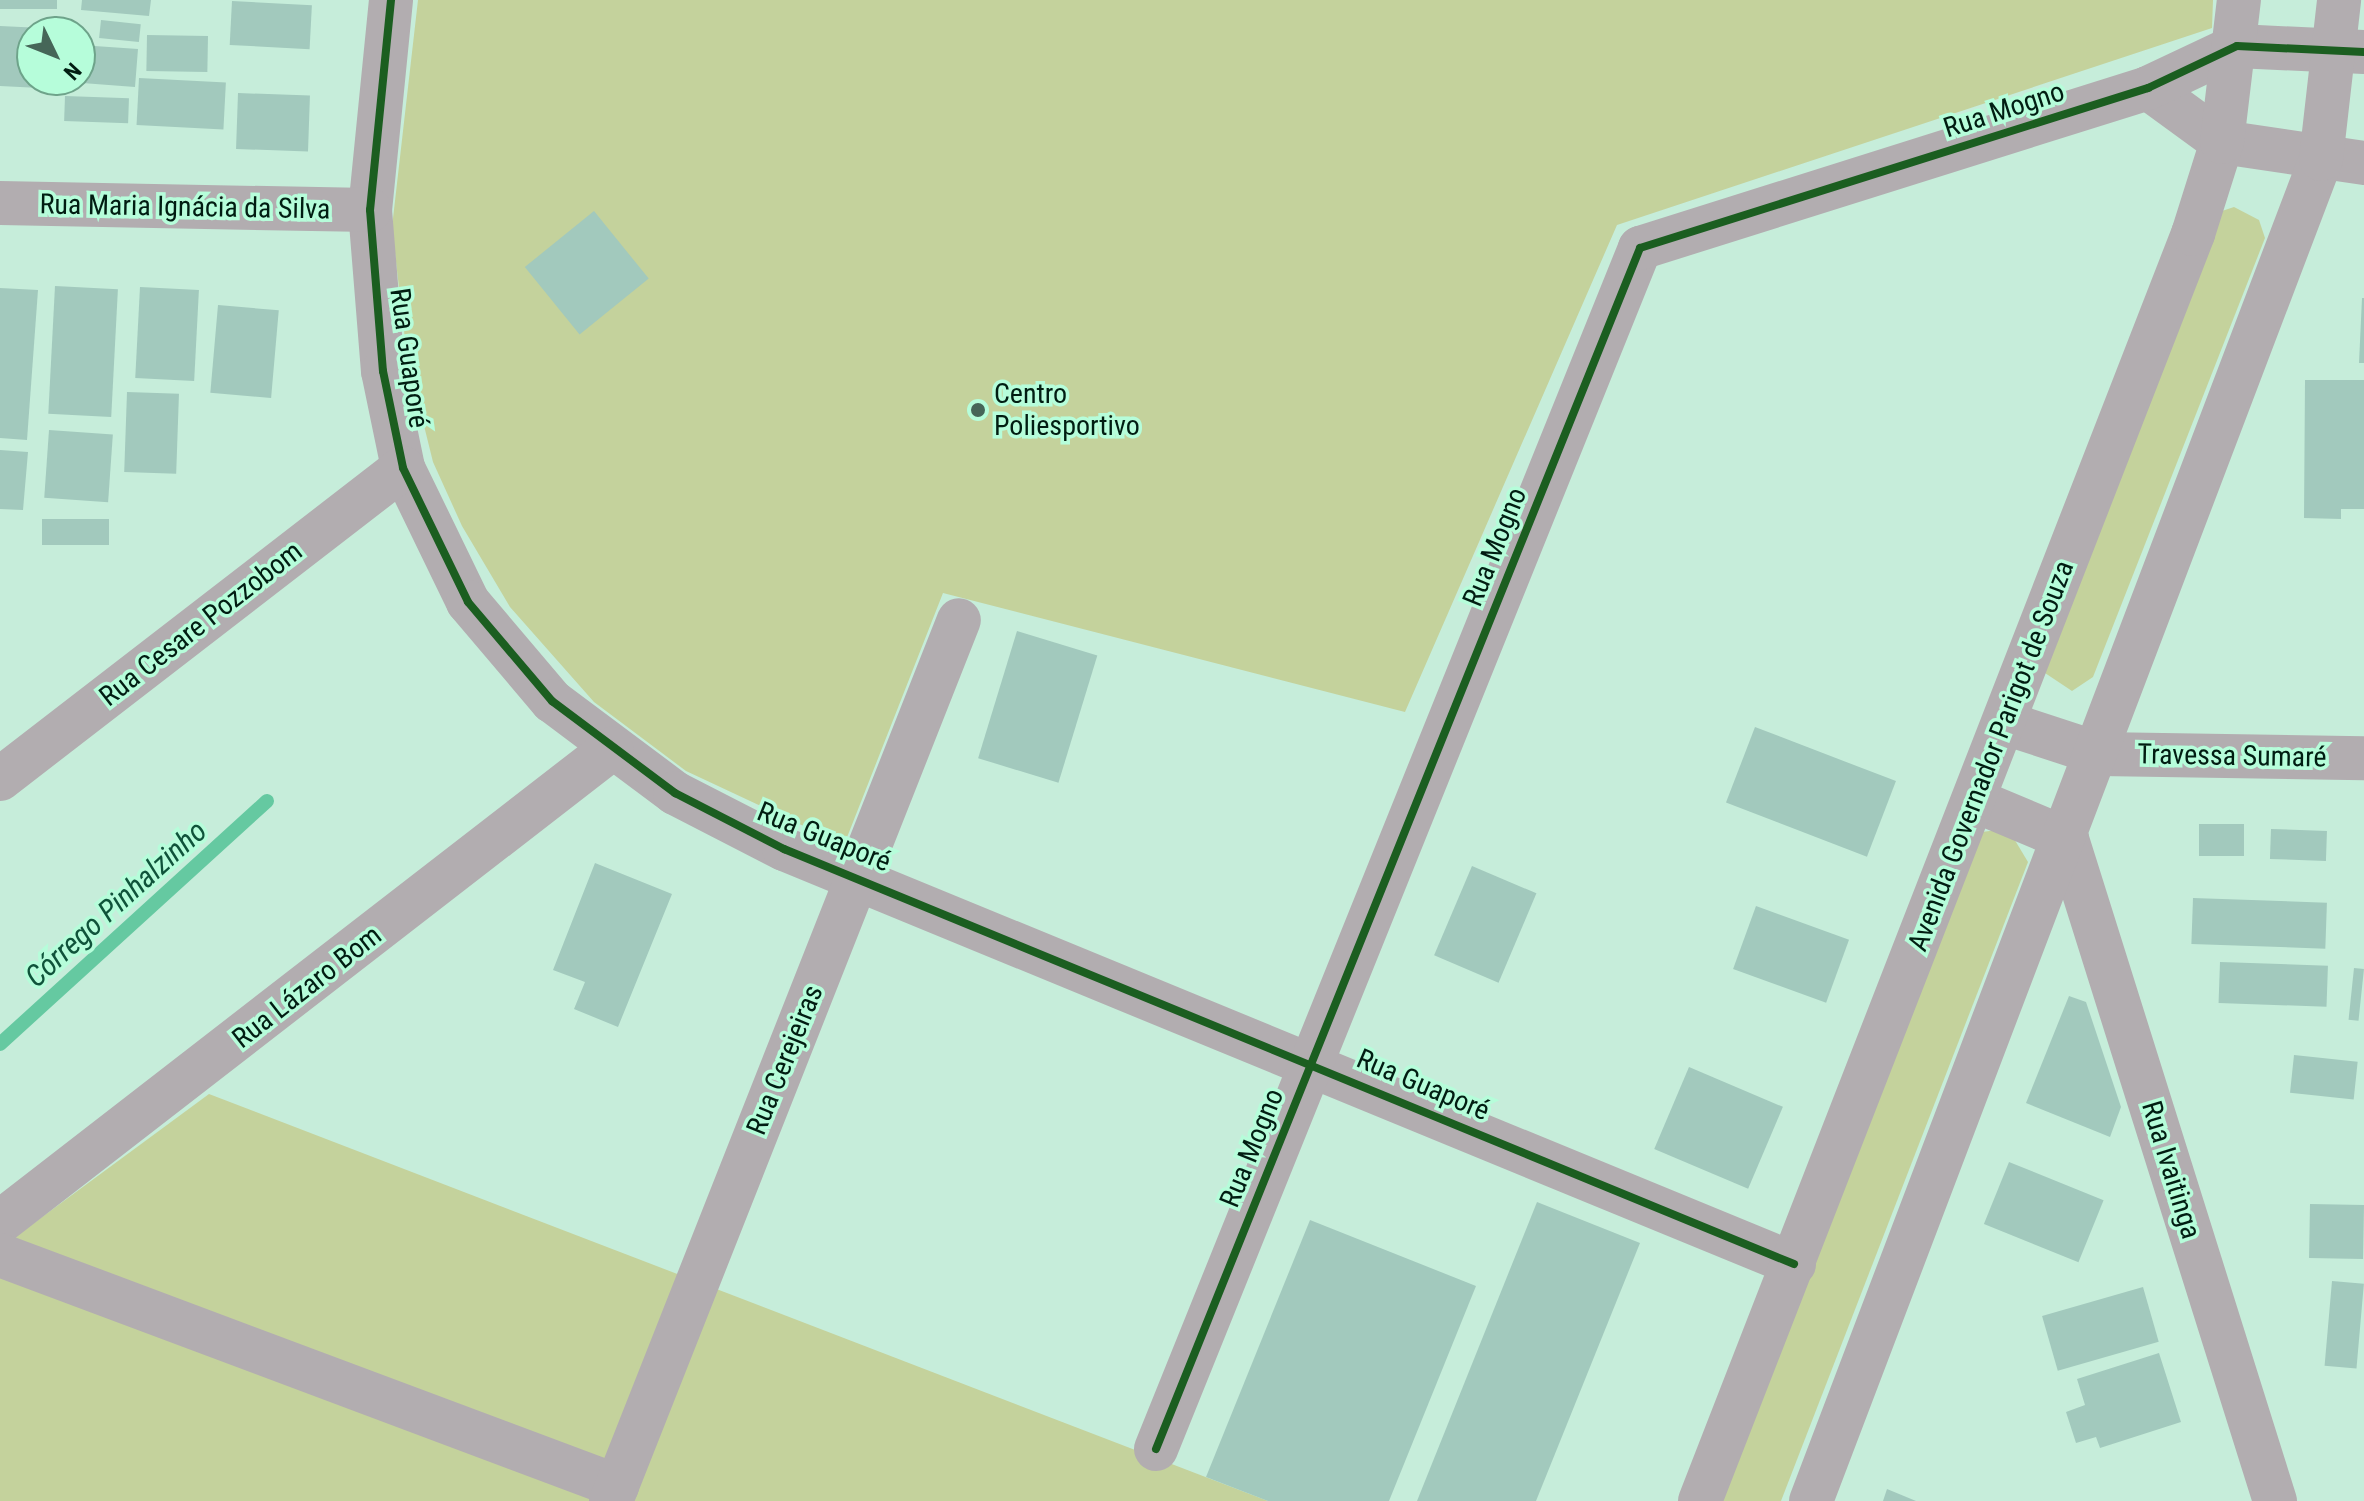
<!DOCTYPE html>
<meta charset="utf-8">
<style>
body{margin:0}
#map{position:relative;width:2364px;height:1501px;overflow:hidden;background:#c6edda;font-family:"Roboto Condensed",sans-serif}
div>[style]{position:absolute}
[style*='--x']{left:calc(var(--x)*1px);top:calc(var(--y)*1px);width:calc(var(--w)*1px);rotate:calc(var(--a)*1deg)}
.green>*{inset:0;background:#c4d29c}
.stream>*{height:14px;margin:-7px;padding:0 7px;transform-origin:7px;border-radius:7px;background:#65c9a1}
.building>*{inset:0;background:#a2c9bd;transform-origin:0 0}
.minor>*{height:44px;margin:-22px;padding:0 22px;transform-origin:22px;border-radius:22px;background:#b2adb0}
.tertiary>*{height:44px;margin:-22px;padding:0 22px;transform-origin:22px;border-radius:22px;background:#b2adb0}
.cycleway>*{height:8px;margin:-4px;padding:0 4px;transform-origin:4px;border-radius:4px;background:#1b5e20}
.dots>*{width:22px;height:22px;translate:-50% -50%;box-sizing:border-box;border:4px solid #b6fdda;border-radius:50%}
span{translate:-50% -50%;white-space:nowrap;text-align:center;line-height:1.15;-webkit-text-stroke:7px #b6fdda;paint-order:stroke}
.street-label{font-size:28px;color:#011d12}
.poi-label{font-size:28px;color:#011d12}
.left{translate:0 -50%;text-align:left}
.water-label{font-size:30px;color:#0f533a;font-style:italic}
.north{position:absolute;left:16px;top:16px;width:80px;height:80px;box-sizing:border-box;background:#b6fdda;border:2px solid #6ea38a;border-radius:50%;rotate:133deg;font-size:22px;font-weight:700;line-height:32px;text-align:center;color:#011d12}
.north::after{content:'';display:block;margin:auto;width:28px;height:36px;background:#466658;clip-path:polygon(50% 0,100% 100%,50% 72%,0 100%)}
</style>
<div id="map">
<div class="green">
<div style="clip-path:polygon(418px 0,2213px 0,2212px 28px,1617px 225px,1405px 712px,943px 593px,844px 845px,686px 771px,594px 702px,510px 607px,462px 526px,433px 462px,407px 357px,392px 227px)"></div>
<div style="clip-path:polygon(2234px 207px,2259px 220px,2265px 238px,2093px 677px,2072px 691px,2045px 673px,2222px 211px)"></div>
<div style="clip-path:polygon(1997px 830px,2013px 837px,2028px 862px,1781px 1501px,1716px 1501px,1982px 832px)"></div>
<div style="clip-path:polygon(209px 1094px,1268px 1501px,0 1501px,0 1248px)"></div>
</div>
<div class="stream">
<div style="--x:0;--y:1044;--w:361;--a:-42.3"></div>
</div>
<div class="building">
<div style="left:0;top:0;width:57px;height:9px"></div>
<div style="clip-path:polygon(82px 0,151px 0,149px 16px,81px 10px)"></div>
<div style="left:232px;top:1px;width:80px;height:44px;rotate:3deg"></div>
<div style="left:101px;top:20px;width:40px;height:18px;rotate:6deg"></div>
<div style="clip-path:polygon(0 26px,42px 28px,32px 32px,32px 80px,40px 80px,40px 88px,0 86px)"></div>
<div style="left:147px;top:35px;width:61px;height:36px;rotate:1deg"></div>
<div style="clip-path:polygon(80px 45px,138px 49px,135px 87px,69px 82px,80px 80px)"></div>
<div style="left:139px;top:78px;width:87px;height:47px;rotate:3deg"></div>
<div style="left:238px;top:93px;width:72px;height:56px;rotate:2deg"></div>
<div style="left:65px;top:96px;width:64px;height:25px;rotate:2deg"></div>
<div style="left:594px;top:211px;width:87px;height:89px;rotate:51deg"></div>
<div style="left:55px;top:286px;width:63px;height:128px;rotate:3deg"></div>
<div style="left:140px;top:287px;width:59px;height:91px;rotate:3deg"></div>
<div style="clip-path:polygon(0 288px,38px 290px,27px 440px,0 438px)"></div>
<div style="clip-path:polygon(2362px 298px,2364px 298px,2364px 363px,2359px 363px)"></div>
<div style="left:218px;top:305px;width:61px;height:88px;rotate:5deg"></div>
<div style="clip-path:polygon(2305px 380px,2364px 380px,2364px 509px,2341px 509px,2341px 519px,2304px 518px)"></div>
<div style="left:127px;top:392px;width:52px;height:80px;rotate:2deg"></div>
<div style="left:49px;top:430px;width:64px;height:68px;rotate:4deg"></div>
<div style="clip-path:polygon(0 450px,28px 452px,23px 510px,0 509px)"></div>
<div style="left:42px;top:519px;width:67px;height:26px"></div>
<div style="left:1017px;top:631px;width:84px;height:133px;rotate:17deg"></div>
<div style="left:1755px;top:727px;width:151px;height:81px;rotate:21deg"></div>
<div style="left:2199px;top:824px;width:45px;height:32px"></div>
<div style="left:2271px;top:829px;width:56px;height:30px;rotate:2deg"></div>
<div style="clip-path:polygon(595px 863px,672px 894px,618px 1027px,574px 1009px,585px 982px,553px 970px)"></div>
<div style="left:1472px;top:866px;width:70px;height:97px;rotate:23deg"></div>
<div style="left:2193px;top:898px;width:134px;height:46px;rotate:2deg"></div>
<div style="left:1756px;top:906px;width:99px;height:67px;rotate:20deg"></div>
<div style="left:2220px;top:962px;width:108px;height:41px;rotate:2deg"></div>
<div style="left:2354px;top:968px;width:10px;height:52px;rotate:6deg"></div>
<div style="clip-path:polygon(2069px 996px,2086px 1002px,2121px 1107px,2110px 1137px,2026px 1103px)"></div>
<div style="left:2294px;top:1055px;width:64px;height:38px;rotate:6deg"></div>
<div style="left:1689px;top:1067px;width:102px;height:89px;rotate:23deg"></div>
<div style="left:2009px;top:1162px;width:102px;height:67px;rotate:22deg"></div>
<div style="clip-path:polygon(1537px 1202px,1640px 1243px,1536px 1501px,1417px 1501px)"></div>
<div style="left:2310px;top:1204px;width:54px;height:54px;rotate:1deg"></div>
<div style="clip-path:polygon(1310px 1220px,1476px 1286px,1389px 1501px,1268px 1501px,1206px 1477px)"></div>
<div style="left:2332px;top:1281px;width:32px;height:85px;rotate:5deg"></div>
<div style="left:2143px;top:1287px;width:57px;height:105px;rotate:74deg"></div>
<div style="clip-path:polygon(2159px 1353px,2181px 1422px,2100px 1448px,2096px 1437px,2076px 1443px,2066px 1412px,2085px 1405px,2077px 1379px)"></div>
<div style="clip-path:polygon(1887px 1489px,1916px 1501px,1883px 1501px)"></div>
</div>
<div class="minor">
<div style="--x:391;--y:0;--w:211;--a:95.7"></div>
<div style="--x:370;--y:210;--w:162;--a:85.4"></div>
<div style="--x:383;--y:371;--w:99;--a:78.3"></div>
<div style="--x:403;--y:468;--w:149;--a:64.1"></div>
<div style="--x:468;--y:602;--w:130;--a:49.7"></div>
<div style="--x:552;--y:701;--w:154;--a:36.8"></div>
<div style="--x:675;--y:793;--w:123;--a:27.2"></div>
<div style="--x:784;--y:849;--w:1092;--a:22.34"></div>
<div style="--x:2148;--y:88;--w:92;--a:36.1"></div>
<div style="--x:0;--y:203;--w:370;--a:1.1"></div>
<div style="--x:2005;--y:723;--w:100;--a:18.1"></div>
<div style="--x:2100;--y:754;--w:264;--a:0.9"></div>
<div style="--x:0;--y:779;--w:509;--a:-37.66"></div>
<div style="--x:1974;--y:800;--w:101;--a:22.8"></div>
<div style="--x:2067;--y:839;--w:694;--a:72.56"></div>
<div style="--x:0;--y:1222;--w:773;--a:-37.74"></div>
<div style="--x:0;--y:1255;--w:659;--a:20.53"></div>
<div style="--x:1156;--y:1449;--w:1295;--a:-68.05"></div>
<div style="--x:1640;--y:248;--w:533;--a:-17.48"></div>
<div style="--x:2148;--y:88;--w:98;--a:-25.3"></div>
<div style="--x:611;--y:1501;--w:947;--a:-68.45"></div>
</div>
<div class="tertiary">
<div style="--x:2237;--y:46;--w:127;--a:2.7"></div>
<div style="--x:2222;--y:142;--w:144;--a:8.4"></div>
<div style="--x:1700;--y:1501;--w:1360;--a:-68.74"></div>
<div style="--x:2193;--y:234;--w:96;--a:-72.5"></div>
<div style="--x:2222;--y:142;--w:143;--a:-83.2"></div>
<div style="--x:1811;--y:1501;--w:1436;--a:-69.19"></div>
<div style="--x:2321;--y:159;--w:160;--a:-83.5"></div>
</div>
<div class="cycleway">
<div style="--x:391;--y:0;--w:211;--a:95.7"></div>
<div style="--x:370;--y:210;--w:162;--a:85.4"></div>
<div style="--x:383;--y:371;--w:99;--a:78.3"></div>
<div style="--x:403;--y:468;--w:149;--a:64.1"></div>
<div style="--x:468;--y:602;--w:130;--a:49.7"></div>
<div style="--x:552;--y:701;--w:154;--a:36.8"></div>
<div style="--x:675;--y:793;--w:123;--a:27.2"></div>
<div style="--x:784;--y:849;--w:1092;--a:22.34"></div>
<div style="--x:1156;--y:1449;--w:1295;--a:-68.05"></div>
<div style="--x:1640;--y:248;--w:533;--a:-17.48"></div>
<div style="--x:2148;--y:88;--w:98;--a:-25.3"></div>
<div style="--x:2237;--y:46;--w:127;--a:2.7"></div>
</div>
<div class="dots">
<div style="left:978px;top:410px;background:#466658"></div>
</div>
<div class="street-label">
<span style="left:2004px;top:110px;rotate:-18deg">Rua Mogno</span>
<span style="left:185px;top:207px;rotate:1deg">Rua Maria Ignácia da Silva</span>
<span style="left:409px;top:358px;rotate:82deg">Rua Guaporé</span>
<span style="left:1495px;top:547px;rotate:-68deg">Rua Mogno</span>
<span style="left:201px;top:624px;rotate:-38deg">Rua Cesare Pozzobom</span>
<span style="left:1991px;top:756px;rotate:-69deg">Avenida Governador Parigot de Souza</span>
<span style="left:2232px;top:756px;rotate:1deg">Travessa Sumaré</span>
<span style="left:824px;top:837px;rotate:22deg">Rua Guaporé</span>
<span style="left:307px;top:987px;rotate:-38deg">Rua Lázaro Bom</span>
<span style="left:785px;top:1060px;rotate:-68deg">Rua Cerejeiras</span>
<span style="left:1423px;top:1085px;rotate:23deg">Rua Guaporé</span>
<span style="left:1252px;top:1148px;rotate:-68deg">Rua Mogno</span>
<span style="left:2171px;top:1170px;rotate:73deg">Rua Ivaitinga</span>
</div>
<div class="poi-label">
<span class="left" style="left:994px;top:410px">Centro<br>Poliesportivo</span>
</div>
<div class="water-label">
<span style="left:116px;top:904px;rotate:-42deg">Córrego Pinhalzinho</span>
</div>
<div class="north">N</div>
</div>
